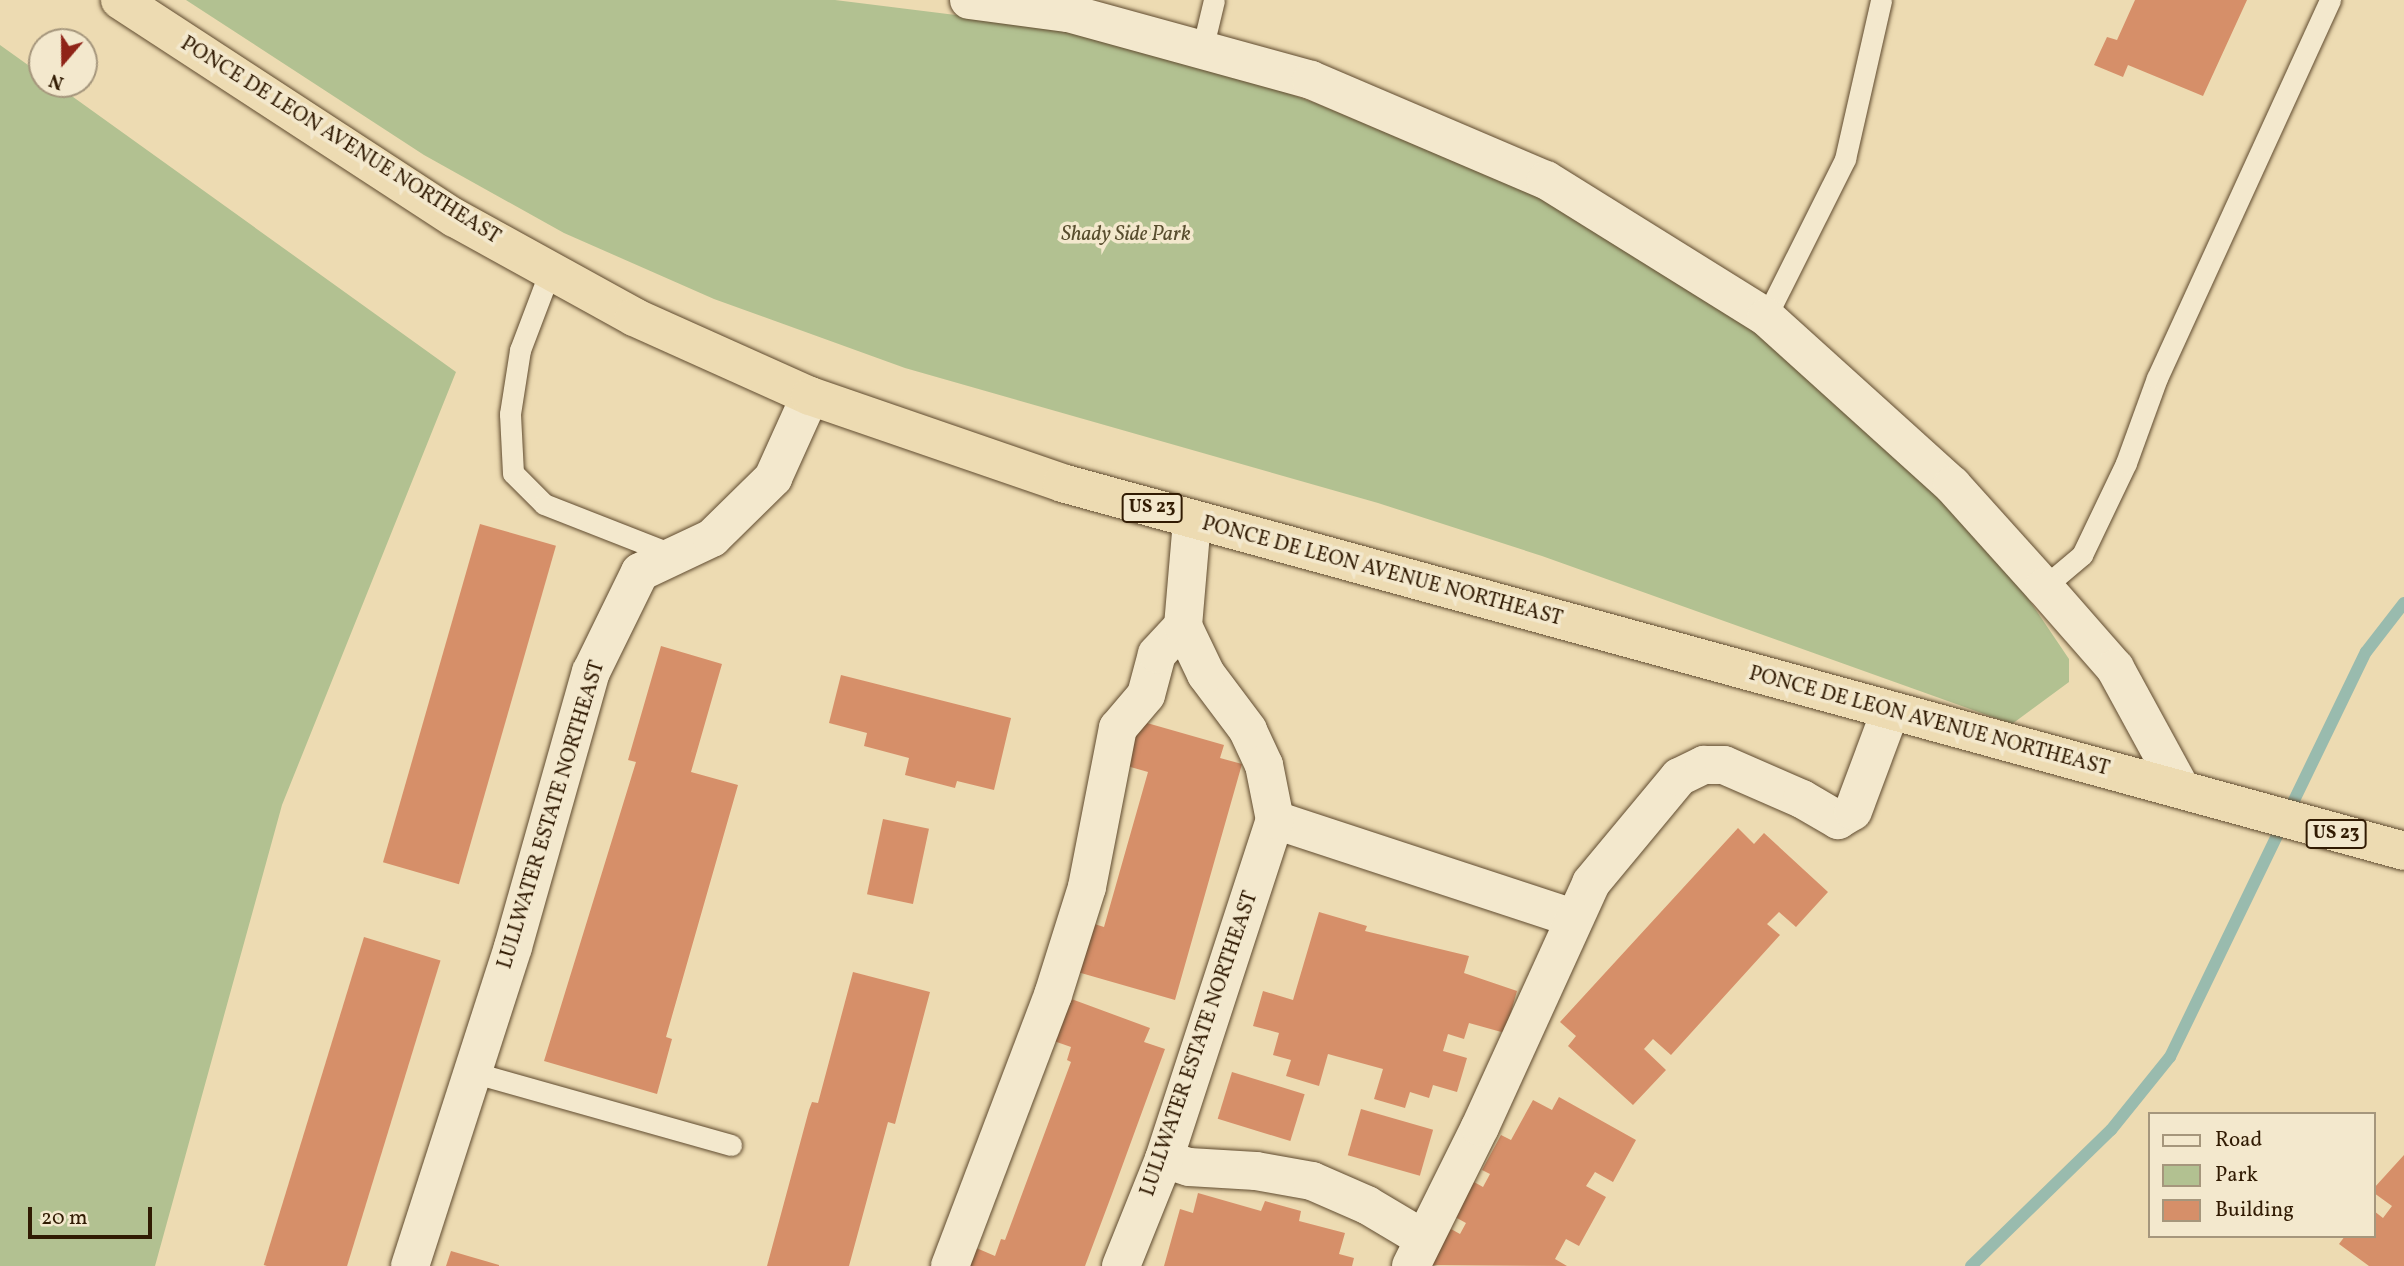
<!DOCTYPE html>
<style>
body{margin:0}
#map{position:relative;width:2404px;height:1266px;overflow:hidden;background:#eddbb2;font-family:Vollkorn,serif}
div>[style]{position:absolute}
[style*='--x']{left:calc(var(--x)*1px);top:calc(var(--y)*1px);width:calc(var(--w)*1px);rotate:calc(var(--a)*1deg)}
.green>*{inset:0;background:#b2c191}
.stream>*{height:12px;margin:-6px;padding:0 6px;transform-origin:6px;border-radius:6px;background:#99bbae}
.building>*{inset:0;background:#d68f69;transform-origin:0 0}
.roads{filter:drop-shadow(0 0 2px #604b2f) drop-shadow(0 0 2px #604b2f)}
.service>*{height:21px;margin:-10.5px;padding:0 10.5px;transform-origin:10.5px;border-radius:10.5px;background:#f3e8cd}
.minor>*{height:38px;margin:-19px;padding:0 19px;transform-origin:19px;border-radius:19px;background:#f3e8cd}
.trunk>*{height:38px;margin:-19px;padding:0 19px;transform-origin:19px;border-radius:19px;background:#eddbb2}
span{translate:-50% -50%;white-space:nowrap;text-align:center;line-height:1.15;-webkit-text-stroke:7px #f3e8cd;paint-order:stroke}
.shield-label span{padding:2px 5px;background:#f3e8cd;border:2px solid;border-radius:5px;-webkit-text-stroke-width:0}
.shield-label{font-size:19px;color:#311b03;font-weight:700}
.street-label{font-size:21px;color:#311b03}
.park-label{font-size:21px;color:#584d2e;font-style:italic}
.legend{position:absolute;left:2148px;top:1112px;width:228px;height:126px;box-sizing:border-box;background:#f3e8cd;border:2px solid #a5967c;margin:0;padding:9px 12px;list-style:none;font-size:21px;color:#311b03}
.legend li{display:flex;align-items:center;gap:14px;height:35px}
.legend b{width:35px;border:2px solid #a5967c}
.north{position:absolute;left:28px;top:28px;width:70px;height:70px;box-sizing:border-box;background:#f3e8cd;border:2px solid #a5967c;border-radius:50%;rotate:200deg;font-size:19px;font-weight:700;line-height:28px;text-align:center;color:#311b03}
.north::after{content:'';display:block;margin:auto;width:24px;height:32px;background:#8f2418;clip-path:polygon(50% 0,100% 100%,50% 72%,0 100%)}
.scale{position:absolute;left:28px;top:1207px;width:124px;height:32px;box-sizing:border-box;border:4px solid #311b03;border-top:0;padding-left:9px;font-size:21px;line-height:24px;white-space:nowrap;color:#311b03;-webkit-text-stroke:5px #f3e8cd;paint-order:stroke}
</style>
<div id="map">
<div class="green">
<div style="clip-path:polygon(186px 0,835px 0,1061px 28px,1176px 53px,1318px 104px,1553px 203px,1771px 338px,1963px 502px,2069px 659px,2069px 682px,2012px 724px,1542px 556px,1378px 503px,905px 368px,714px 299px,564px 233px,424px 155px)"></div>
<div style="clip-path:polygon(0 45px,42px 75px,42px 84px,55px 84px,456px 372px,282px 805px,155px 1266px,0 1266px)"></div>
</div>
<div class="stream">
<div style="--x:1971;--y:1266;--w:195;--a:-44.2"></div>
<div style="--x:2111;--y:1130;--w:94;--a:-51.1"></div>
<div style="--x:2170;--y:1057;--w:450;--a:-64.2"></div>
<div style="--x:2366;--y:652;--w:62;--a:-52.2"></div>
</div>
<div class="building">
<div style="clip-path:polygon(2135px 0,2247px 0,2203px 96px,2128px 65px,2123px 77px,2094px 65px,2107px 37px,2117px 40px)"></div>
<div style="left:480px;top:524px;width:79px;height:352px;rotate:16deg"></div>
<div style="clip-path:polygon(661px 646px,722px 664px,691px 772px,738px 785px,666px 1037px,672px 1039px,657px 1094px,544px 1061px,636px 762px,628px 760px)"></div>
<div style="clip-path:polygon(841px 675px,1011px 718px,994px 790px,957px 781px,955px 788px,905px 775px,909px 758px,864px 746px,867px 733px,829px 723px)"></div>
<div style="clip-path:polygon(1140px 721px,1224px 745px,1220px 758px,1242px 764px,1175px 1000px,1074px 971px,1088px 922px,1104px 927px,1148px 772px,1127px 766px)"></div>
<div style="left:883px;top:819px;width:47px;height:77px;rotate:12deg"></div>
<div style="clip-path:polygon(1738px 828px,1754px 844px,1764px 833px,1828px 892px,1796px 927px,1779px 912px,1767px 924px,1780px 935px,1671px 1055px,1653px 1039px,1644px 1049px,1666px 1070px,1633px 1105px,1568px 1046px,1576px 1036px,1560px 1022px)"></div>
<div style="clip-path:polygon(1319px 912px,1367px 926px,1365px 931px,1469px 956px,1464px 973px,1517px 991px,1505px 1033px,1469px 1023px,1464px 1039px,1448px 1034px,1443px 1051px,1467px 1058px,1457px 1092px,1433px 1085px,1429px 1098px,1410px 1092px,1405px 1108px,1374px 1099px,1383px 1069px,1328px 1054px,1319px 1086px,1286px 1076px,1291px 1060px,1273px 1055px,1279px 1033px,1253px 1026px,1263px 991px,1293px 1000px)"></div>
<div style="left:364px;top:937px;width:80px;height:343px;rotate:17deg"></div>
<div style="clip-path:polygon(853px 972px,930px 992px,895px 1124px,888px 1122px,849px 1266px,767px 1266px,809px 1110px,812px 1102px,818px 1103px)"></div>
<div style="clip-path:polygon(1066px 997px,1150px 1028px,1144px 1042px,1165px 1049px,1112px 1194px,1085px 1266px,967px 1266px,974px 1247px,995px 1256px,1001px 1239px,1005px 1240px,1071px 1062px,1067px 1060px,1071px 1047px,1051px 1040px)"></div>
<div style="left:1232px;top:1072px;width:76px;height:49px;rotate:17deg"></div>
<div style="clip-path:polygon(1559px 1097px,1636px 1140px,1613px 1182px,1595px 1172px,1586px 1186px,1606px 1197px,1579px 1246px,1566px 1239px,1555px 1259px,1567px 1266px,1431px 1265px,1451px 1229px,1460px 1234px,1466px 1223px,1455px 1217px,1474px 1182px,1483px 1187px,1490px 1174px,1482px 1170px,1501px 1135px,1511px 1140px,1533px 1100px,1552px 1110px)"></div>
<div style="left:1361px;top:1109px;width:75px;height:48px;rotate:16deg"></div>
<div style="clip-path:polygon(2404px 1155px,2404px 1266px,2369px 1266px,2339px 1244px,2345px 1236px,2374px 1236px,2374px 1211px,2383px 1218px,2392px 1206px,2374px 1193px,2374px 1188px)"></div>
<div style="clip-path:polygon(1198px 1193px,1261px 1211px,1265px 1201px,1301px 1211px,1299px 1221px,1345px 1233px,1339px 1254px,1354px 1258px,1352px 1266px,1164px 1266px,1180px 1209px,1193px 1213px)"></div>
<div style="clip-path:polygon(451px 1251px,499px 1265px,499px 1266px,446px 1266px)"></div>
</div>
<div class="roads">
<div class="service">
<div style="--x:1202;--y:50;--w:51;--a:-76.5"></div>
<div style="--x:550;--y:271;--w:85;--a:110.8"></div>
<div style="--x:520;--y:350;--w:65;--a:98.9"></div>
<div style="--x:510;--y:414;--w:59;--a:87.1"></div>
<div style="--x:513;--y:473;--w:44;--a:45"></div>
<div style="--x:544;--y:504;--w:140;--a:21.4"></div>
<div style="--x:1766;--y:317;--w:177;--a:-63.4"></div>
<div style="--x:1845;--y:159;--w:163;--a:-77.2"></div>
<div style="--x:2044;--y:587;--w:50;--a:-40.1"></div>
<div style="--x:2082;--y:555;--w:102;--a:-64.4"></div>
<div style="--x:2126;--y:463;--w:90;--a:-70"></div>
<div style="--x:2157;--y:378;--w:416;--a:-65.4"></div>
<div style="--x:475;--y:1073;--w:266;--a:15.7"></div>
</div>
<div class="minor">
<div style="--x:969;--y:0;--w:100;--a:7.5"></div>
<div style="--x:1068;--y:13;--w:252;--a:15.4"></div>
<div style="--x:1311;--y:80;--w:255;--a:23.1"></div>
<div style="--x:1546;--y:180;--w:259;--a:31.9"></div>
<div style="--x:1766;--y:317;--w:251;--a:42.1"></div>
<div style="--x:1952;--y:485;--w:137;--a:48"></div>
<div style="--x:2044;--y:587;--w:108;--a:48.8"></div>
<div style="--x:2115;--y:668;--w:138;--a:61.4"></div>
<div style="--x:1275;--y:820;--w:314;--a:18.2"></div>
<div style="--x:1164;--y:1159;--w:26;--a:18"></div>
<div style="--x:1189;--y:1167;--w:67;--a:3.4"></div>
<div style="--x:1256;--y:1171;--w:57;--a:10.1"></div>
<div style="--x:1312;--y:1181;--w:60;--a:23.6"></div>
<div style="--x:1367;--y:1205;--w:66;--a:30.8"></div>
<div style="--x:410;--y:1266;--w:335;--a:-72.1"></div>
<div style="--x:513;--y:947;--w:286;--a:-74.2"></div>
<div style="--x:591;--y:672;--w:111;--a:-63.9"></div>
<div style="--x:640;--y:572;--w:80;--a:-25.3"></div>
<div style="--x:712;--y:538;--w:86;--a:-44.5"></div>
<div style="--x:773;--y:478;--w:90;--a:-65.7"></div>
<div style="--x:950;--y:1266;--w:290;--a:-69.2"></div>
<div style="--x:1053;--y:995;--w:113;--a:-72.5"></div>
<div style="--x:1087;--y:887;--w:162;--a:-79"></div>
<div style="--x:1118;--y:728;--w:43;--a:-49.7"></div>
<div style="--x:1146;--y:695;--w:42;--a:-75"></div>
<div style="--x:1157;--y:654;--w:38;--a:-47"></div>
<div style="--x:1121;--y:1266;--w:115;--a:-68.1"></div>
<div style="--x:1164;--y:1159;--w:357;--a:-71.9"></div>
<div style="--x:1275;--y:820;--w:56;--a:-101.3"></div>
<div style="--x:1264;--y:765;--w:38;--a:-115"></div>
<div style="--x:1248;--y:730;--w:70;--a:-126.9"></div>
<div style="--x:1206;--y:674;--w:53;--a:-115.6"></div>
<div style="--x:1183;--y:626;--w:106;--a:-85.1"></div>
<div style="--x:1411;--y:1266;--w:155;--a:-63.6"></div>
<div style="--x:1480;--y:1127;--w:268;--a:-65.5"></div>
<div style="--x:1591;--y:883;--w:138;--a:-50.3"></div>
<div style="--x:1679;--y:777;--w:28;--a:-26"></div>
<div style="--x:1704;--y:765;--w:20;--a:0"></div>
<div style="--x:1724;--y:765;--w:85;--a:23.6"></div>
<div style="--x:1802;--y:799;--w:42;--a:30.3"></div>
<div style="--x:1838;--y:820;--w:17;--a:-31"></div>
<div style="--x:1853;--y:811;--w:106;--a:-69.5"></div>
</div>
<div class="trunk">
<div style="--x:120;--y:0;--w:400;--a:33.1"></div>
<div style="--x:455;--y:218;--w:205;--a:28.9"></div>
<div style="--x:634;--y:317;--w:193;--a:24.2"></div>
<div style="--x:810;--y:396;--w:267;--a:19"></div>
<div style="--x:1062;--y:483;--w:1392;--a:15.33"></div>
</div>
</div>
<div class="shield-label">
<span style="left:1152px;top:508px">US 23</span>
<span style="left:2336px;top:834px">US 23</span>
</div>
<div class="street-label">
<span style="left:340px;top:141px;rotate:32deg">PONCE DE LEON AVENUE NORTHEAST</span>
<span style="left:1382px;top:572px;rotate:15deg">PONCE DE LEON AVENUE NORTHEAST</span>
<span style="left:1929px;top:722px;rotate:15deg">PONCE DE LEON AVENUE NORTHEAST</span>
<span style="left:552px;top:815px;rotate:-73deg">LULLWATER ESTATE NORTHEAST</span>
<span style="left:1200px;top:1044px;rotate:-71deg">LULLWATER ESTATE NORTHEAST</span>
</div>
<div class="park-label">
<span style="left:1126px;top:235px">Shady Side Park</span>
</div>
<ul class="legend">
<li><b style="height:9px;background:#f3e8cd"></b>Road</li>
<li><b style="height:19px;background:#b2c191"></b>Park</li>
<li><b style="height:19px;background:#d68f69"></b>Building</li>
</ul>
<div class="north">N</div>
<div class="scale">20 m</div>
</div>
